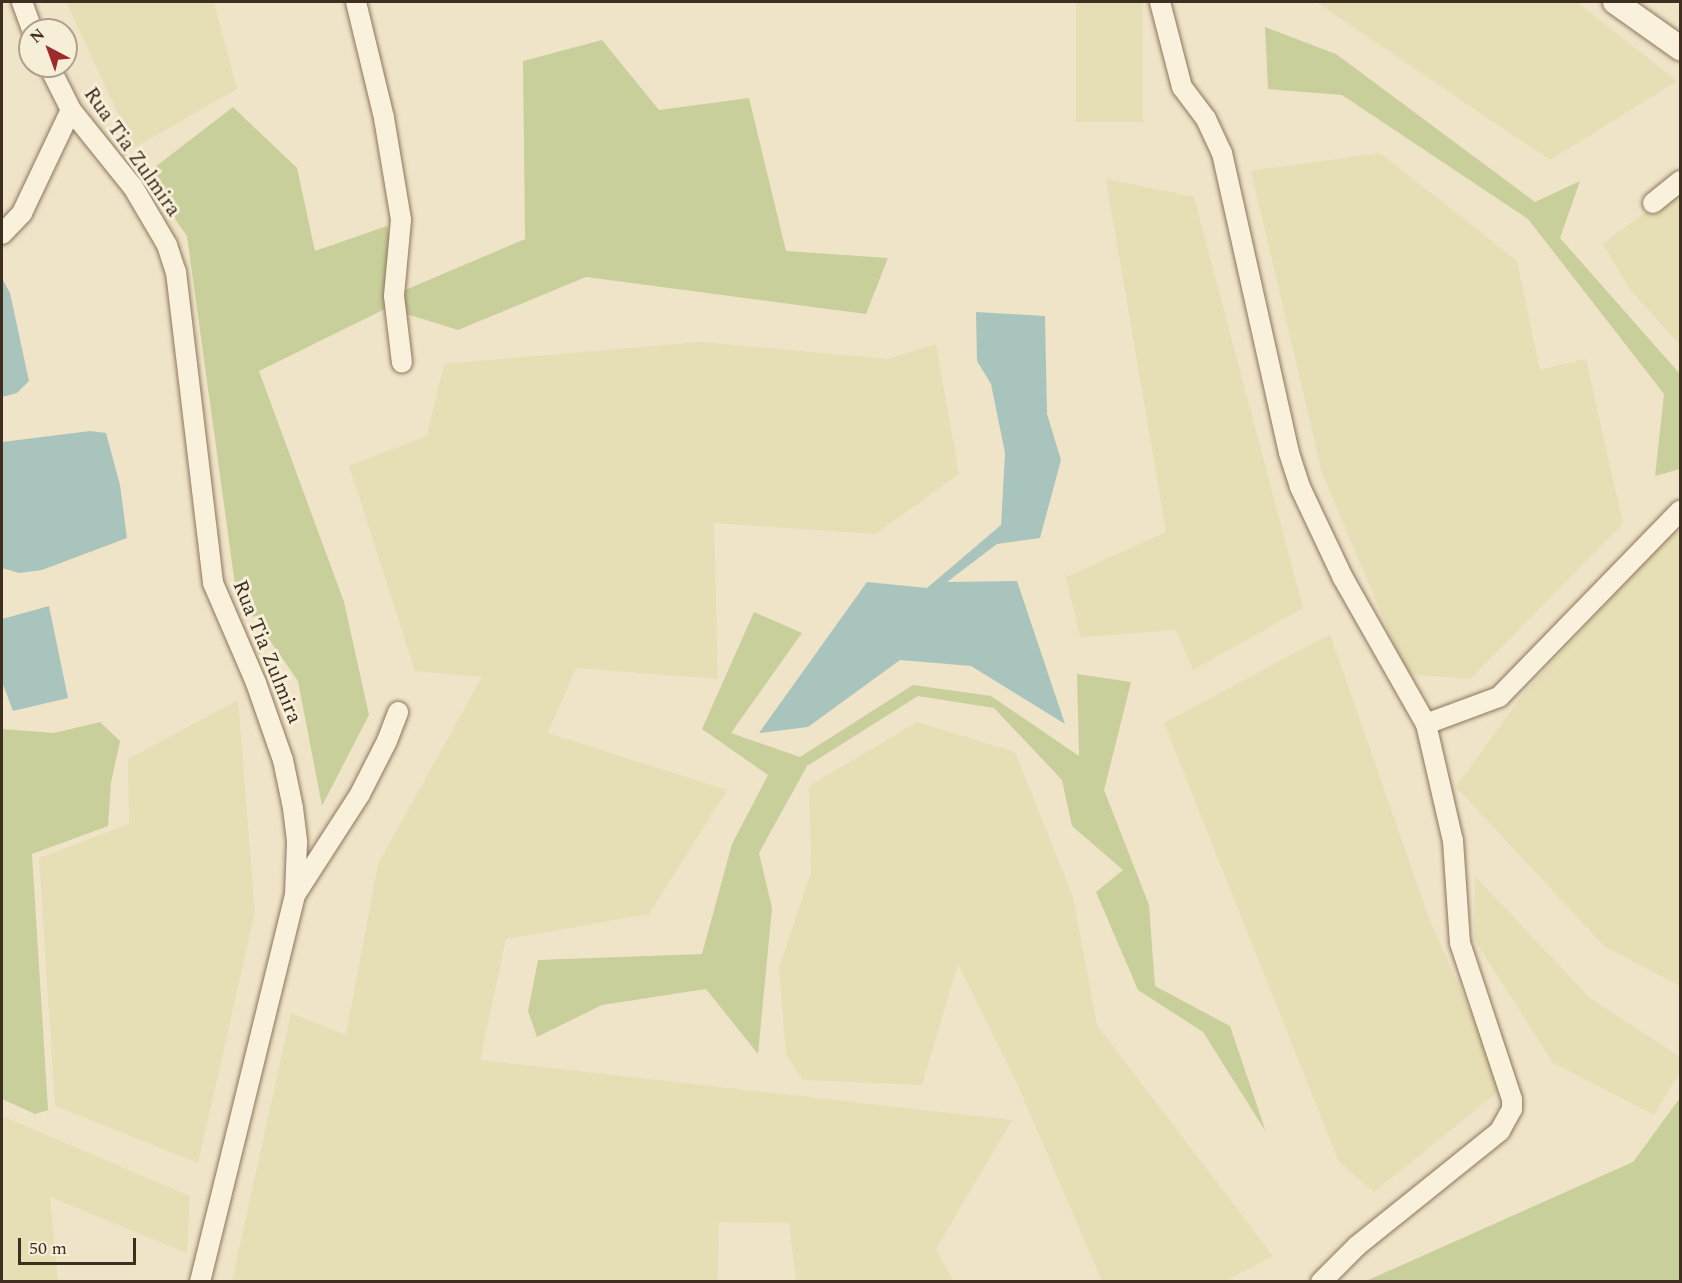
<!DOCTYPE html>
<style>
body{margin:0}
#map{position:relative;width:1682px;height:1283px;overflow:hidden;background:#f0e4c8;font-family:Spectral,serif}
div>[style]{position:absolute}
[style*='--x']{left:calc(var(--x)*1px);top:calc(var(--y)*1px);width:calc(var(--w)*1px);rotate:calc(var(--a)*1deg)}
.farmland>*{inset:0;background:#e6deb5;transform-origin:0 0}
.green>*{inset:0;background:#c9cf9b}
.water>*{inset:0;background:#a9c4bc}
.roads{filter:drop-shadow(0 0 2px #8d765c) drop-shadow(0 0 2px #8d765c)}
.minor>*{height:20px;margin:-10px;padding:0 10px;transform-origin:10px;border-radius:10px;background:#faf1dc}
.tertiary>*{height:24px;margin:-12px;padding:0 12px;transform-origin:12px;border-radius:12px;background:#faf1dc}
span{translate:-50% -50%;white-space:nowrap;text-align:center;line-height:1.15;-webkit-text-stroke:6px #f7eed8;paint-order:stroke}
.street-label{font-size:21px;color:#3d2e20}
.frame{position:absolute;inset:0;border:3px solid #3d2e20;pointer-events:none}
.north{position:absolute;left:18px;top:18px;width:60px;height:60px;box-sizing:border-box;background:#f7eed8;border:2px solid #ada18e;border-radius:50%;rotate:319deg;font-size:16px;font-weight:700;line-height:24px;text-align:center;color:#3d2e20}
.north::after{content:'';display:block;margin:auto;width:21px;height:27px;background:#9e2a2b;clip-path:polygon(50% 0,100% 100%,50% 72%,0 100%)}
.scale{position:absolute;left:18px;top:1238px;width:118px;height:27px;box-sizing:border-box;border:3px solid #3d2e20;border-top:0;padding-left:8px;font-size:18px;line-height:21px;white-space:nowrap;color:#3d2e20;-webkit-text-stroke:4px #f7eed8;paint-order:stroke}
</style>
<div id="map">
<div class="farmland">
<div style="clip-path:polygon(66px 2px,214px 2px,237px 89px,134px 148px)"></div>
<div style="left:1076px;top:2px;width:67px;height:120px"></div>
<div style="clip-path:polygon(1316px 2px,1577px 2px,1677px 81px,1550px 160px)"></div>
<div style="clip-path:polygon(1380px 153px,1517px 261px,1540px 370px,1586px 359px,1623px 524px,1470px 679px,1407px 674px,1322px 473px,1251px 171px)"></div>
<div style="clip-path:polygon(1106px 179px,1194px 197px,1303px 608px,1193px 670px,1176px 630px,1080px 637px,1066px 577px,1166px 532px)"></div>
<div style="clip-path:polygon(1680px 186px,1680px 345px,1631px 291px,1603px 244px)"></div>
<div style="clip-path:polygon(700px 342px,888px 359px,936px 344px,959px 474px,875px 534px,714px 523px,718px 679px,576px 668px,548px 733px,727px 790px,649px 914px,506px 939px,480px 1060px,1012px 1120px,936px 1249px,953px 1281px,796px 1281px,789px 1223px,719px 1222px,718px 1281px,232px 1281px,291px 1013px,346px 1035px,378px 864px,482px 677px,415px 671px,349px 466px,427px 436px,444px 364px)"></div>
<div style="clip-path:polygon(1673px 531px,1680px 532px,1680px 986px,1604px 946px,1456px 787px,1524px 693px)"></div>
<div style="clip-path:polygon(1330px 634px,1430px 921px,1504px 1087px,1374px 1192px,1339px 1162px,1164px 723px)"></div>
<div style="clip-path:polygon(238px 700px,255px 912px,198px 1163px,55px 1106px,39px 858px,129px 824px,128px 759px)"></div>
<div style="clip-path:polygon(917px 722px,1015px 752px,1073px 897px,1097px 1025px,1273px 1256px,1226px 1281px,1102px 1281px,1018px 1086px,958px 964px,922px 1085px,803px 1080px,786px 1055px,779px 968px,811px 872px,809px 786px)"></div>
<div style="clip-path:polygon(1475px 876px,1589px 997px,1680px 1057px,1680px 1072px,1654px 1115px,1553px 1063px,1474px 939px)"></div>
<div style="clip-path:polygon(2px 1116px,190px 1196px,187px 1253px,50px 1197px,58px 1281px,2px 1281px)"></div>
</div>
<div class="green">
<div style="clip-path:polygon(1265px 27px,1336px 54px,1535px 202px,1580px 181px,1560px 238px,1680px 374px,1680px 469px,1655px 476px,1664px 394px,1528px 219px,1342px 95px,1268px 89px)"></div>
<div style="clip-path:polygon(602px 40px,659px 110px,749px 98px,786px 251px,888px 258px,866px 314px,586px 277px,458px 330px,387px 308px,259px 371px,344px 602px,369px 715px,322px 806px,298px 681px,236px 592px,187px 236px,153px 188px,155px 167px,233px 107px,297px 168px,315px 251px,387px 226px,405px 290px,525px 239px,523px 61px)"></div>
<div style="clip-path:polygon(754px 612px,802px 633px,731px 733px,800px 757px,913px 685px,991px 696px,1079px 756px,1077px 674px,1131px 682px,1104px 790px,1149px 905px,1155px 986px,1230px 1026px,1266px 1132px,1203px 1032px,1138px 990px,1096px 892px,1123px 870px,1072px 826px,1062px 780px,994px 708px,918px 696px,807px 766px,759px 853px,772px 908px,758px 1054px,706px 989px,602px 1005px,537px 1037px,528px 1011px,538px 960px,702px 954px,732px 844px,768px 775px,702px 729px)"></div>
<div style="clip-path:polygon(100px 722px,120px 741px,111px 783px,108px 826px,32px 854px,48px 1110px,35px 1114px,2px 1099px,2px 729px,54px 733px)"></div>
<div style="clip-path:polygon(1680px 1098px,1680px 1281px,1366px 1281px,1633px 1162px)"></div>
</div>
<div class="water">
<div style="clip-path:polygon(2px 278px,10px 293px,29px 381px,17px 393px,2px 397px)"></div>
<div style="clip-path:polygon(976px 312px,1045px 316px,1047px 414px,1061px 460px,1040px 538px,997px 544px,947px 582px,1017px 581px,1065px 724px,971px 666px,900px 660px,808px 727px,759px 733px,867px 582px,927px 588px,1001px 525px,1005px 453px,991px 384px,977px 361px)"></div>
<div style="clip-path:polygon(90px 431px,106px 433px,120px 485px,127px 538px,42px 570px,19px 573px,2px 568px,2px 442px)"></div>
<div style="clip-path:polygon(49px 606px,68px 698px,13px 711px,2px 682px,2px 619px)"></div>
</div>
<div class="roads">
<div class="minor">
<div style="--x:22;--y:2;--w:30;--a:70"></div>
<div style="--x:356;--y:2;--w:119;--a:76.4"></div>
<div style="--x:384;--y:118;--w:103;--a:80.5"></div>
<div style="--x:401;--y:220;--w:76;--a:95.3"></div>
<div style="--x:394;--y:296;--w:67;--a:83.2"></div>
<div style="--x:1160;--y:2;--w:88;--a:75.5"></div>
<div style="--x:1182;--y:87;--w:40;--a:53"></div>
<div style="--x:1206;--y:119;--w:38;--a:65"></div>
<div style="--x:1222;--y:153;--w:307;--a:77.4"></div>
<div style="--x:1289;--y:453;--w:36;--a:72"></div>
<div style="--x:1300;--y:487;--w:101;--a:64.7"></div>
<div style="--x:1343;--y:578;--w:168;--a:60.4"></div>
<div style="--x:1426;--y:724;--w:120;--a:77"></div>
<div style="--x:1453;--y:841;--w:102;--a:86.1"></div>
<div style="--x:1460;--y:943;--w:164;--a:71.6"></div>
<div style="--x:1512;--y:1099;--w:10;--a:90"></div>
<div style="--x:1512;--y:1109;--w:25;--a:119"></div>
<div style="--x:1500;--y:1131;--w:184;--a:141.2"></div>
<div style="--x:1357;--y:1246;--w:51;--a:135"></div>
<div style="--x:49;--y:66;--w:49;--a:63.4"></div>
<div style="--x:71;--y:110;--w:99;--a:51.2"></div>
<div style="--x:133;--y:187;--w:67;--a:59.6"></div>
<div style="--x:167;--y:245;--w:28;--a:72"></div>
<div style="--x:176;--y:272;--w:313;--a:83.2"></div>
<div style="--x:213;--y:583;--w:109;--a:66.7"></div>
<div style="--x:256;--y:683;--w:82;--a:70.7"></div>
<div style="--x:283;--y:760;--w:49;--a:78.2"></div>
<div style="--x:293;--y:808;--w:35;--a:83"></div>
<div style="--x:297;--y:843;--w:52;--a:92.2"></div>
<div style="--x:295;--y:895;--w:398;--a:103.8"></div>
<div style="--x:1653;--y:203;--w:35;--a:-39"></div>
<div style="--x:2;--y:234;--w:29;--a:-46"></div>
<div style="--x:22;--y:213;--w:114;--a:-64.6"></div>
<div style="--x:1426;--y:724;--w:78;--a:-20.3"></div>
<div style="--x:1499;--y:697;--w:260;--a:-45.8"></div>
<div style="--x:295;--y:895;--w:120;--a:-57.2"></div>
<div style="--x:360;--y:794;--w:59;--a:-63"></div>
<div style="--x:387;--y:741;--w:31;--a:-69"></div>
</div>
<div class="tertiary">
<div style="--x:1615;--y:2;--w:80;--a:35.3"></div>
</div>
</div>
<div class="street-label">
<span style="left:132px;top:152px;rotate:55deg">Rua Tia Zulmira</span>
<span style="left:267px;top:652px;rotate:68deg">Rua Tia Zulmira</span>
</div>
<div class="frame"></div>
<div class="north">N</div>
<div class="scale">50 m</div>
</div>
